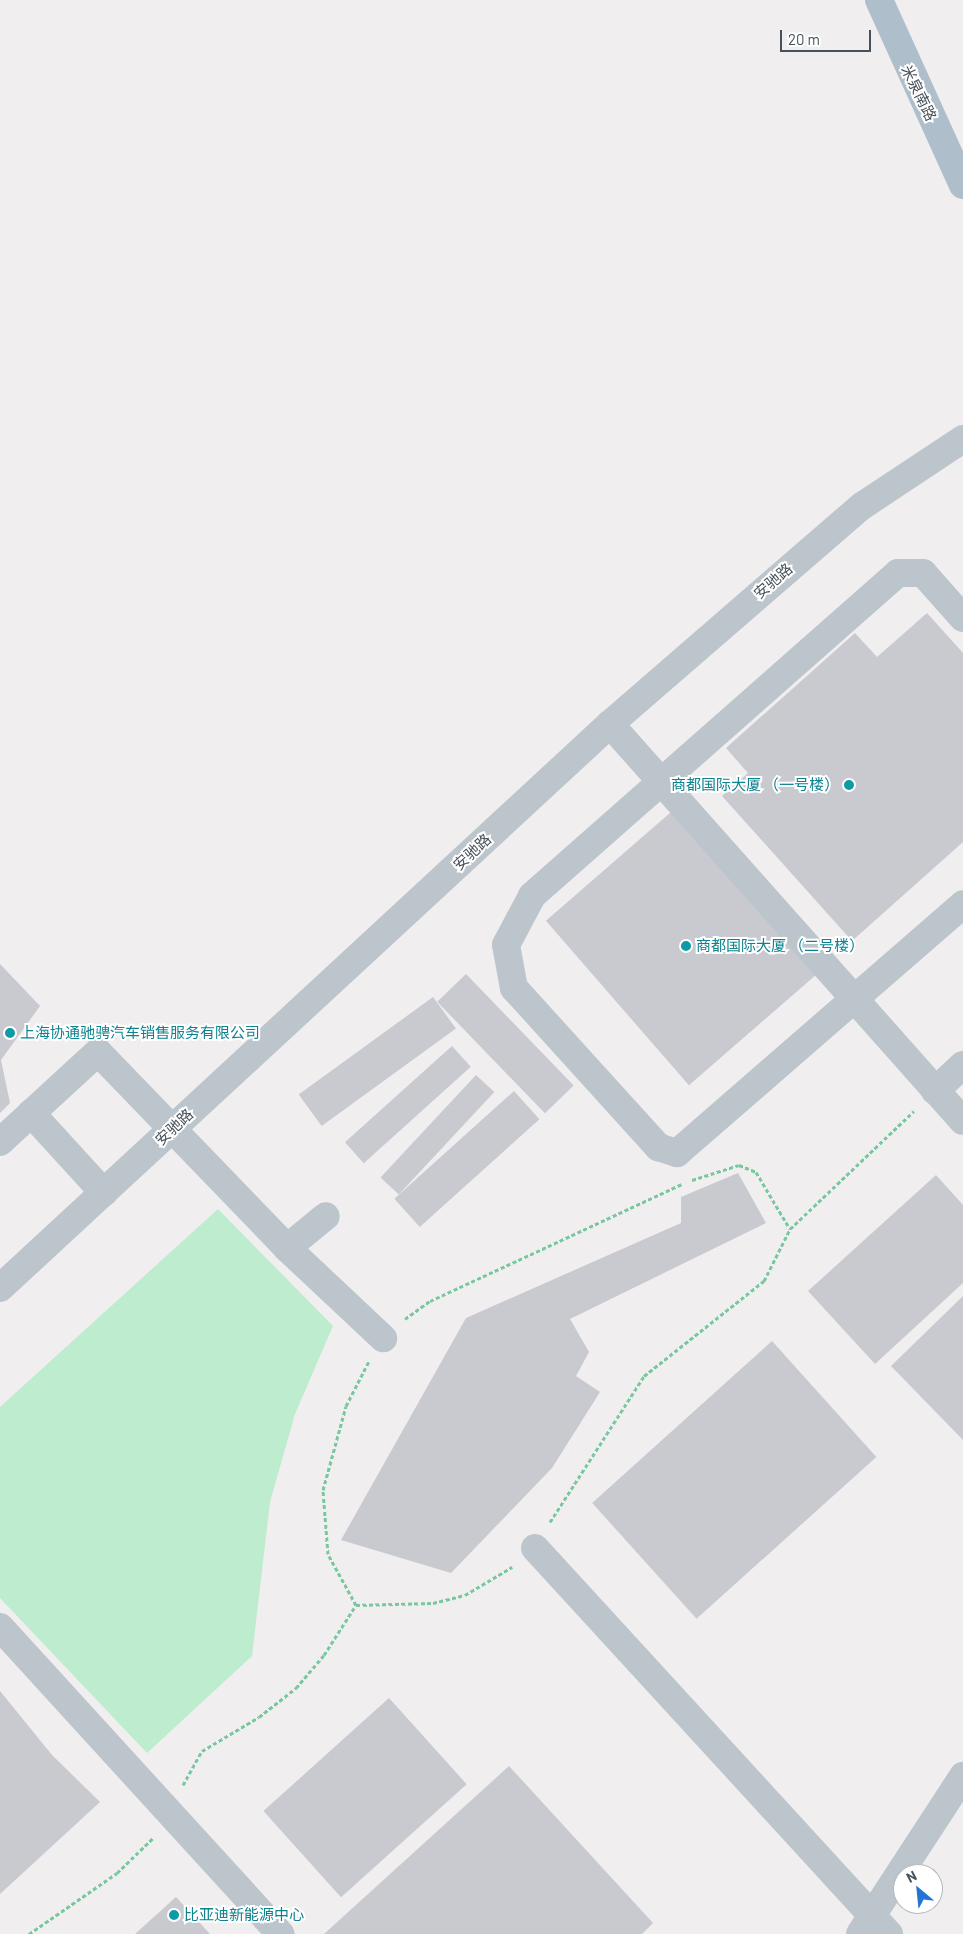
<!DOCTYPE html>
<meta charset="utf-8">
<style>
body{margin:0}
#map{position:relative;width:963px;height:1934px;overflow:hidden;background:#f0eeee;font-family:Barlow,"Noto Sans SC",sans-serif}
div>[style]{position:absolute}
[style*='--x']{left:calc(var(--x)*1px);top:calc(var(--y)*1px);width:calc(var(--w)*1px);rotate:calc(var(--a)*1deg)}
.green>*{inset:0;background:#beeccf}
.building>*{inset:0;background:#c8cad0;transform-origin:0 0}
.path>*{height:3px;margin-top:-1.5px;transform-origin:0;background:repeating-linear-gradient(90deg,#78c89f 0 4px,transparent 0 6.5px)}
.minor>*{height:28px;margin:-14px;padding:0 14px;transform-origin:14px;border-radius:14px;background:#bdc5cc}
.major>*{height:28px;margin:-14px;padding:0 14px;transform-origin:14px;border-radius:14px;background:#afbecb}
.dots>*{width:14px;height:14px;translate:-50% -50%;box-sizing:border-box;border:2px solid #fff;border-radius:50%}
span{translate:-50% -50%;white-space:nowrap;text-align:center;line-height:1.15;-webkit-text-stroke:4px #fff;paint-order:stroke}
.street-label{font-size:15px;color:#47515a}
.culture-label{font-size:15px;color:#0d838f}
.right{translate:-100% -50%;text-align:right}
.left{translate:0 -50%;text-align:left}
.north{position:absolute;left:893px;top:1864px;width:50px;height:50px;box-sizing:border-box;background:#fff;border:1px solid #b5b9bd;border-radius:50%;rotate:332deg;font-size:14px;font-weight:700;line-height:20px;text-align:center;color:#47515a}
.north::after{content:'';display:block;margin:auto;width:18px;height:22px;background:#2275d6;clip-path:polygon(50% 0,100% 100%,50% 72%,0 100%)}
.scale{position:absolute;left:780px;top:30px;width:91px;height:22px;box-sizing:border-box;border:2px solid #47515a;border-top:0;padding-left:6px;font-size:15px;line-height:18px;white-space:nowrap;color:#47515a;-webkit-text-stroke:4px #fff;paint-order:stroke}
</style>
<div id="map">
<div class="green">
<div style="clip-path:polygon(218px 1209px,333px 1326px,295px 1414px,270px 1502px,252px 1656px,147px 1753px,0 1598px,0 1407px)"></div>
</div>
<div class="building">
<div style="clip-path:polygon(927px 613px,963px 653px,963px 842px,852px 941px,722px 796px,748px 773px,726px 748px,855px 633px,877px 657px)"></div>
<div style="left:678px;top:806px;width:218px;height:175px;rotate:49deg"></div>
<div style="clip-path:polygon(0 964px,40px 1006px,1px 1060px,10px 1103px,0 1113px)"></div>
<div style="left:466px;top:974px;width:155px;height:40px;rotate:46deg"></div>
<div style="left:433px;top:997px;width:39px;height:166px;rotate:54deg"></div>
<div style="left:452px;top:1046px;width:28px;height:144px;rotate:48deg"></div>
<div style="left:476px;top:1075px;width:25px;height:140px;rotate:43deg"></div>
<div style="left:514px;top:1091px;width:38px;height:161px;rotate:48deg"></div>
<div style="clip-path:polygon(738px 1173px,766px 1223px,570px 1319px,589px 1352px,576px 1376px,600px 1392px,552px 1468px,451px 1573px,341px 1540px,466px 1318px,681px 1223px,681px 1197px)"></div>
<div style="clip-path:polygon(936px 1175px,963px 1205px,963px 1283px,875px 1364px,808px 1291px)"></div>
<div style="clip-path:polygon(963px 1296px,963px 1440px,891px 1366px)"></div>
<div style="left:772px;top:1341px;width:156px;height:242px;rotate:48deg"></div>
<div style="clip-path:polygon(0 1691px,52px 1755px,100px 1802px,0 1894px)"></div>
<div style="left:389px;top:1698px;width:116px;height:169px;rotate:48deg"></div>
<div style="clip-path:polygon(509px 1766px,653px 1923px,642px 1934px,324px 1934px)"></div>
<div style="clip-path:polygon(176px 1897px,210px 1934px,135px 1934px)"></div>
</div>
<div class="path">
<div style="--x:692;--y:1180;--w:49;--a:-17.7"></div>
<div style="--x:739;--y:1165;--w:18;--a:22"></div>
<div style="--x:756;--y:1172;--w:66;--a:59.2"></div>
<div style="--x:405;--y:1319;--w:31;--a:-36"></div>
<div style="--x:430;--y:1301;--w:278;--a:-24.9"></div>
<div style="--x:550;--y:1522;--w:174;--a:-57.2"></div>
<div style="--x:644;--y:1376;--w:153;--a:-38.4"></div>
<div style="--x:764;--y:1281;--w:58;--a:-63.4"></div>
<div style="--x:790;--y:1229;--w:171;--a:-43.6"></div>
<div style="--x:356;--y:1605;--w:58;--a:-118.8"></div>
<div style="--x:328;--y:1554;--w:64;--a:-94.5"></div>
<div style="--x:323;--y:1490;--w:87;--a:-74.7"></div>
<div style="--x:346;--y:1406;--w:51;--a:-62.9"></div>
<div style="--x:183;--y:1785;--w:39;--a:-61"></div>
<div style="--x:202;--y:1751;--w:66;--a:-30.8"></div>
<div style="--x:259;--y:1717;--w:47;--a:-38.1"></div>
<div style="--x:296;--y:1688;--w:43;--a:-49.7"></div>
<div style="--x:324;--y:1655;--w:59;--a:-57.4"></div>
<div style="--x:356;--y:1605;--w:77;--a:-1.5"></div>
<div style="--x:433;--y:1603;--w:33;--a:-14"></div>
<div style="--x:465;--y:1595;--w:55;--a:-30.8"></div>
<div style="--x:29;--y:1934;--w:107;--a:-34.7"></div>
<div style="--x:117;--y:1873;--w:50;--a:-44.2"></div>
</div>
<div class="minor">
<div style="--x:963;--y:618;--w:60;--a:-131.6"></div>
<div style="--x:923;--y:573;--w:25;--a:180"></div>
<div style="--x:898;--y:573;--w:488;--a:138.6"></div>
<div style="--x:532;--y:896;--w:55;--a:118"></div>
<div style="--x:506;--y:945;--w:44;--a:79.5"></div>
<div style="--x:514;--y:988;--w:215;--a:47.8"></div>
<div style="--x:658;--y:1147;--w:20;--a:18"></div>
<div style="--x:677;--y:1153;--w:379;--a:-41"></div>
<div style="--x:610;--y:724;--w:531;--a:48.36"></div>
<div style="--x:935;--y:1091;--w:38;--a:-43"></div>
<div style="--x:31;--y:1113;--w:108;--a:47.6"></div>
<div style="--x:0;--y:1142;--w:133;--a:-42.6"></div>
<div style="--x:98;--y:1052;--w:272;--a:46"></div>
<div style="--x:287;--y:1248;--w:132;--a:43.2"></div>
<div style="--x:287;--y:1248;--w:50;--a:-39.4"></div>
<div style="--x:0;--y:1288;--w:831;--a:-42.76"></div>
<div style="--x:610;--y:724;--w:333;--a:-40.9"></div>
<div style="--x:862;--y:506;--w:121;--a:-33.6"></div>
<div style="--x:535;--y:1548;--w:524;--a:47.48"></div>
<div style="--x:0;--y:1627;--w:416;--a:47.6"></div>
<div style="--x:860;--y:1934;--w:189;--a:-56.9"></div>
</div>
<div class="major">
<div style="--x:879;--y:0;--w:203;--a:65.6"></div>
</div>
<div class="dots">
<div style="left:849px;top:785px;background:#0f9aa8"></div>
<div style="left:686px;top:946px;background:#0f9aa8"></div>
<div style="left:10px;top:1033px;background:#0f9aa8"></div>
<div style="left:174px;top:1915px;background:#0f9aa8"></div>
</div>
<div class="street-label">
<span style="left:919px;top:93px;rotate:64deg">米泉南路</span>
<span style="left:773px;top:581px;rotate:-41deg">安驰路</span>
<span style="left:472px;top:852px;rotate:-43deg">安驰路</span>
<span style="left:174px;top:1127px;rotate:-43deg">安驰路</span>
</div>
<div class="culture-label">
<span class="right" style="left:839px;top:785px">商都国际大厦 （一号楼）</span>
<span class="left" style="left:696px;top:946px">商都国际大厦 （二号楼）</span>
<span class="left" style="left:20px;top:1033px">上海协通驰骋汽车销售服务有限公司</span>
<span class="left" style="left:184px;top:1915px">比亚迪新能源中心</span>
</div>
<div class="north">N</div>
<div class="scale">20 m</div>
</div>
